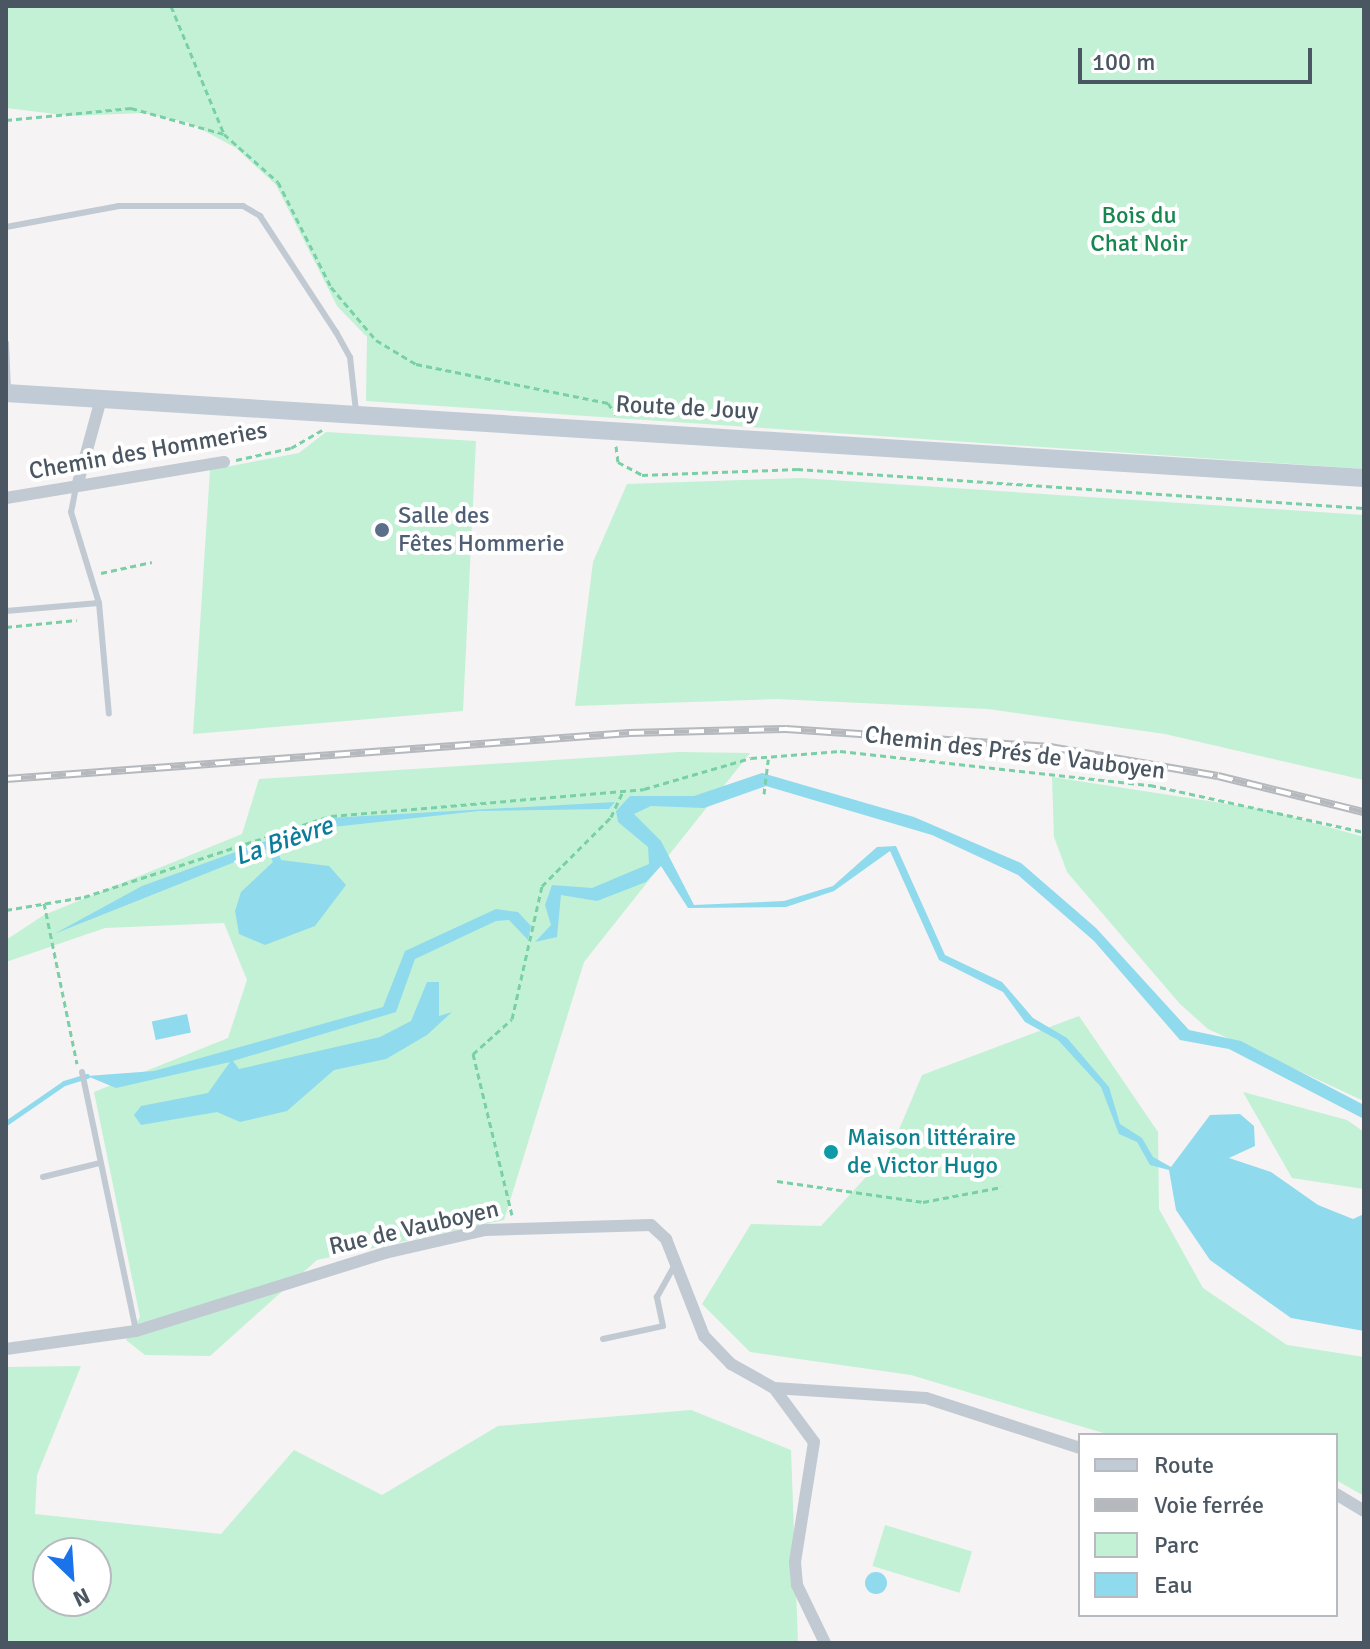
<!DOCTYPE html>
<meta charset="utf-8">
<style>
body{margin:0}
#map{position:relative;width:1370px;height:1649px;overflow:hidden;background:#f5f3f3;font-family:Signika,sans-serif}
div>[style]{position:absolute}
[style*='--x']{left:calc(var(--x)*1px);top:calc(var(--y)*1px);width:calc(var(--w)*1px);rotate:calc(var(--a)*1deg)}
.green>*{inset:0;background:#c3f1d5;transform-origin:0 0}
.water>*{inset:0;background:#90daee;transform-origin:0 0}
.round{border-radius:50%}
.stream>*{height:5px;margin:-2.5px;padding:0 2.5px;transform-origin:2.5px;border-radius:2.5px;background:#90daee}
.path>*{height:3px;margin-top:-1.5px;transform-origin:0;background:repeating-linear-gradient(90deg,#7ad0a6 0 6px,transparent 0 10px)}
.lane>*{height:6px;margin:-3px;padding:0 3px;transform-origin:3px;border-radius:3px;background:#c1cad2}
.street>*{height:12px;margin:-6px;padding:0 6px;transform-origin:6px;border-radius:6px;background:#c1cad2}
.secondary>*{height:18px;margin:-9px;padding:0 9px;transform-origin:9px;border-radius:9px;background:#c1cbd6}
.rail>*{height:8px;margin-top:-4px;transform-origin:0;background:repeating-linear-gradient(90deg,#fff 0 15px,#b5b8bd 0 30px);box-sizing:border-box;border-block:2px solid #b5b8bd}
.dots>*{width:22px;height:22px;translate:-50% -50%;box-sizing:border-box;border:4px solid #fff;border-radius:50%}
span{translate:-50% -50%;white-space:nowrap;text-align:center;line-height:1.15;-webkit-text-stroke:8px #fff;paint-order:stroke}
.park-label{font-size:24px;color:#17864f}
.street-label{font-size:24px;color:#4a5661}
.service-label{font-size:24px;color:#4e5e75}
.left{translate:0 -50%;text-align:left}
.culture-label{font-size:24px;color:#0d838f}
.water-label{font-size:26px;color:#0c7c9b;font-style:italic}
.frame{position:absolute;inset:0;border:8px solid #4a5661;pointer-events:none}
.legend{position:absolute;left:1078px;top:1433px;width:260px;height:184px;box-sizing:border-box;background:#fff;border:2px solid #b7bbc0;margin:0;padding:10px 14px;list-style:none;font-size:24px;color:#4a5661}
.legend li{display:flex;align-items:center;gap:16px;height:40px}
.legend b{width:40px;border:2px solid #b7bbc0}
.north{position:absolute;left:32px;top:1537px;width:80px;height:80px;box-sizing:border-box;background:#fff;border:2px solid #b7bbc0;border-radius:50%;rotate:155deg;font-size:22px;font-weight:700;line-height:32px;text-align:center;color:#4a5661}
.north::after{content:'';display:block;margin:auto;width:28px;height:36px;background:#1a73e8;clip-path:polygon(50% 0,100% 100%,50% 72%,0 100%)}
.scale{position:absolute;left:1078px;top:48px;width:234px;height:36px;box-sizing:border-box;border:4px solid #4a5661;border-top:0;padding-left:10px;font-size:24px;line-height:28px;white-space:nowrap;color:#4a5661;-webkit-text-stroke:6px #fff;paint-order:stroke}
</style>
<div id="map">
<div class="green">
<div style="clip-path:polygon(6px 6px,1364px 6px,1364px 469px,366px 401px,367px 337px,337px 306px,276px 185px,236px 148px,190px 123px,142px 113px,72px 116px,6px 108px)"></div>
<div style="clip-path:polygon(326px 432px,476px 441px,463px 711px,193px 734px,210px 470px,299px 453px)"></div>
<div style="clip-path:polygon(801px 478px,1364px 515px,1364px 780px,1165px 734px,988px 709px,777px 699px,575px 706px,593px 562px,627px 484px)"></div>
<div style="clip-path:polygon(678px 752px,750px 753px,584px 962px,504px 1220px,317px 1260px,210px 1356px,145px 1355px,126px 1340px,140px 1317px,94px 1092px,228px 1038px,247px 980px,224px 923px,105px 928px,6px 962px,6px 940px,44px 915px,242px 834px,259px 779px)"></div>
<div style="clip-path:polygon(1052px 777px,1267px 810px,1364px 837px,1364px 1101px,1208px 1029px,1180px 1004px,1067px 872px,1054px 837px)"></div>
<div style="clip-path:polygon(1079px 1016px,1158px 1132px,1159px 1209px,1203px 1288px,1287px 1345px,1364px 1357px,1364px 1496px,1336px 1480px,1336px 1435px,1110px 1435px,911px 1375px,750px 1352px,702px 1304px,751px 1224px,821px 1226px,890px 1151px,922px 1075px)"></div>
<div style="clip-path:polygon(1243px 1092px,1347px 1120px,1364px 1132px,1364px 1189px,1292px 1178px)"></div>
<div style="clip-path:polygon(evenodd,81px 1366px,37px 1475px,35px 1514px,221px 1534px,294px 1450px,382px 1495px,498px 1426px,691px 1410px,791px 1450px,798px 1643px,6px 1643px,6px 1367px,81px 1366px,48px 1553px,96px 1553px,96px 1601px,48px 1601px,48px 1553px)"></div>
<div style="left:885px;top:1525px;width:91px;height:43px;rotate:17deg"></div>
</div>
<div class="water">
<div style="clip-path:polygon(762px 773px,914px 817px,1021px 863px,1096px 928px,1189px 1030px,1241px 1041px,1364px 1105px,1364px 1119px,1229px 1049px,1180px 1040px,1094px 941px,1018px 875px,932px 835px,766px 786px,704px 808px,651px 806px,634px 814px,661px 841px,694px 905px,784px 901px,833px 886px,877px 847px,896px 846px,945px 955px,1002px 982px,1033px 1018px,1067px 1038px,1109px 1087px,1120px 1124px,1142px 1138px,1153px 1157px,1171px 1167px,1210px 1115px,1240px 1114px,1254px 1126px,1255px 1146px,1229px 1158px,1271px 1172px,1318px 1205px,1353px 1219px,1364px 1214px,1364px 1331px,1291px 1318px,1210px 1260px,1176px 1210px,1169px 1170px,1150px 1165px,1137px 1142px,1119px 1134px,1101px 1087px,1058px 1040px,1025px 1022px,1003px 992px,939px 960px,890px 851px,834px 891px,786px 907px,688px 908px,661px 866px,646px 882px,597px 901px,561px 895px,557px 937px,535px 942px,551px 925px,545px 905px,552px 885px,592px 888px,649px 864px,648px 847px,618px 822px,616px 811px,630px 796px,694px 796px)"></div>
<div style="clip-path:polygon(615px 802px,609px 809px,479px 811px,333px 827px,276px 846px,281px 860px,329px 866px,346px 885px,315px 926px,265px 945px,239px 934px,235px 911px,241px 892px,273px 862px,267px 849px,54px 934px,142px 886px,329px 818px)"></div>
<div style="clip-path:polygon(496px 909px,518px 912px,531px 926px,528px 940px,509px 920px,496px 921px,415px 959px,396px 1012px,233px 1061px,239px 1069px,380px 1037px,411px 1021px,427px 982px,439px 982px,439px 1016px,452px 1012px,427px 1035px,386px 1059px,334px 1070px,287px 1111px,240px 1122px,217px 1112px,141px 1125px,134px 1115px,141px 1106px,208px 1093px,230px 1062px,116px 1088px,87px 1076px,154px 1071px,383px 1007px,405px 951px)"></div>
<div style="left:187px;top:1014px;width:19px;height:36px;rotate:78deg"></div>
<div class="round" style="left:865px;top:1572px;width:22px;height:22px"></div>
</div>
<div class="stream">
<div style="--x:6;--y:1123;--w:70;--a:-34.6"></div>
<div style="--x:64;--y:1083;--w:24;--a:-17"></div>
</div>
<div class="path">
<div style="--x:171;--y:6;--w:139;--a:67.5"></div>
<div style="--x:6;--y:120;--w:126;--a:-5.5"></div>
<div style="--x:131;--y:108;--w:97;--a:15.6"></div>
<div style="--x:224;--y:134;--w:72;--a:41.6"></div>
<div style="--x:278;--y:182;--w:118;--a:63.2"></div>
<div style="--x:331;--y:287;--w:70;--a:49.7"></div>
<div style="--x:376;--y:340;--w:47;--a:31"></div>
<div style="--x:416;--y:364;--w:196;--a:11.5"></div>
<div style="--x:608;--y:403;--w:14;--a:56"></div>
<div style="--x:616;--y:446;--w:16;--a:83"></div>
<div style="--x:618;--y:462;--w:27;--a:28"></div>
<div style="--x:642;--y:475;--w:155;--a:-2.2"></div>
<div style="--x:797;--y:469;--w:568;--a:3.93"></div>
<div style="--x:236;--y:460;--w:56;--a:-12.3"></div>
<div style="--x:291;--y:448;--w:36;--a:-30"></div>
<div style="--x:101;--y:573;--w:52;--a:-12.2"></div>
<div style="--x:6;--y:627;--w:71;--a:-5.6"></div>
<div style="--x:764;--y:794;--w:35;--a:-83"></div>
<div style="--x:44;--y:903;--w:164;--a:78.4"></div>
<div style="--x:6;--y:910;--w:79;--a:-9.5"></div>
<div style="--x:84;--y:897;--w:260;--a:-18.2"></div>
<div style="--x:331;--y:816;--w:314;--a:-4.9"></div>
<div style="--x:644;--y:789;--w:111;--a:-16.2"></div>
<div style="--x:751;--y:758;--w:89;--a:-4.5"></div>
<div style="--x:840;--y:751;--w:312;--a:6.3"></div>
<div style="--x:1150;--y:785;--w:219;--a:12.4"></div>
<div style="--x:777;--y:1181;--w:148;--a:8.2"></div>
<div style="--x:923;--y:1202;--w:80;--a:-10.8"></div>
<div style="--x:512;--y:1215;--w:166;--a:-103.6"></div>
<div style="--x:473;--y:1054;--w:52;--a:-41.9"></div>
<div style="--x:512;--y:1019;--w:136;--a:-77.3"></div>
<div style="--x:542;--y:886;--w:98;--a:-45"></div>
<div style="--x:611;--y:817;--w:29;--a:-65"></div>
</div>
<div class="lane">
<div style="--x:6;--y:227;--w:115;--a:-10.5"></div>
<div style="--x:119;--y:206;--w:124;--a:0"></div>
<div style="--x:243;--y:206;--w:20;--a:30"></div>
<div style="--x:260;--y:216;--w:139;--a:56.8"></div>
<div style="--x:336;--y:332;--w:29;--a:61"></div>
<div style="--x:350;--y:357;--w:54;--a:83.7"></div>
<div style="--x:6;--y:343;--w:47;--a:87.6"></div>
<div style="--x:76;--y:487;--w:25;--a:101"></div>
<div style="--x:71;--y:512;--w:95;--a:72.9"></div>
<div style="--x:99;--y:603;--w:111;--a:84.9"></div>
<div style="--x:6;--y:611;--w:93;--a:-4.9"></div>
<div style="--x:82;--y:1072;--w:265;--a:78.2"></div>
<div style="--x:43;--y:1177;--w:59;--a:-13.8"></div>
<div style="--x:603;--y:1339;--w:61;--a:-12.2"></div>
<div style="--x:663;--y:1326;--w:30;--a:-102"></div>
<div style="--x:657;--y:1297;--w:35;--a:-61"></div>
</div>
<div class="street">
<div style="--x:78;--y:483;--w:87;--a:-74.7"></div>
<div style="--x:6;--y:498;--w:221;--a:-9.4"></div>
<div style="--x:6;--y:1349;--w:131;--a:-7.9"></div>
<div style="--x:136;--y:1331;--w:261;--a:-17.4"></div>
<div style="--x:385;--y:1253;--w:103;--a:-13"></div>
<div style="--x:485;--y:1230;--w:166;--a:-1.7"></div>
<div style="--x:651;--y:1225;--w:21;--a:43"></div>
<div style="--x:666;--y:1239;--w:104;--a:68.6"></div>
<div style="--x:704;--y:1336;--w:39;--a:46"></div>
<div style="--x:731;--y:1364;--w:49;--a:29.2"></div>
<div style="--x:774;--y:1388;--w:152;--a:3.8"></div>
<div style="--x:926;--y:1398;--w:162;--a:18"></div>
<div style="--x:774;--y:1388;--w:67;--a:53.5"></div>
<div style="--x:814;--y:1442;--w:121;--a:99"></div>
<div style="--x:795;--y:1562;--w:23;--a:85"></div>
<div style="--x:797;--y:1585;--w:64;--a:64.2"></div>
<div style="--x:1336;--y:1494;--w:33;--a:31"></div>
</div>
<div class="secondary">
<div style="--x:6;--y:393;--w:1361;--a:3.58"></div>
</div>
<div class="rail">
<div style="--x:6;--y:779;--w:625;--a:-4.22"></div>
<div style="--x:629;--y:733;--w:157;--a:-1.5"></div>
<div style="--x:786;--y:729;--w:265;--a:3.9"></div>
<div style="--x:1050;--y:747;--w:170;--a:9.8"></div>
<div style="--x:1218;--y:776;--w:150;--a:13.9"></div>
</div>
<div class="dots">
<div style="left:382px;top:530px;background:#5c6f8a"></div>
<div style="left:831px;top:1152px;background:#0f9aa8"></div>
</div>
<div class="park-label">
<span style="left:1139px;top:230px">Bois du<br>Chat Noir</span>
</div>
<div class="street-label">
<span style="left:687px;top:408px;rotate:3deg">Route de Jouy</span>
<span style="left:148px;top:451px;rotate:-10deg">Chemin des Hommeries</span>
<span style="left:1015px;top:753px;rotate:7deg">Chemin des Prés de Vauboyen</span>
<span style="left:414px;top:1228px;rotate:-13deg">Rue de Vauboyen</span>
</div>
<div class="service-label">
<span class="left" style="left:398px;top:530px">Salle des<br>Fêtes Hommerie</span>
</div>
<div class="culture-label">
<span class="left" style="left:847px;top:1152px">Maison littéraire<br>de Victor Hugo</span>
</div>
<div class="water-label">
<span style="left:284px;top:842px;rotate:-19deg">La Bièvre</span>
</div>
<div class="frame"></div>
<ul class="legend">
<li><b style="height:10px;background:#c1cbd6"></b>Route</li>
<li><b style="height:10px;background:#b5b8bd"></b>Voie ferrée</li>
<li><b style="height:22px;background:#c3f1d5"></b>Parc</li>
<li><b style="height:22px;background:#90daee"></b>Eau</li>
</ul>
<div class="north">N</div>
<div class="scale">100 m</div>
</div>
